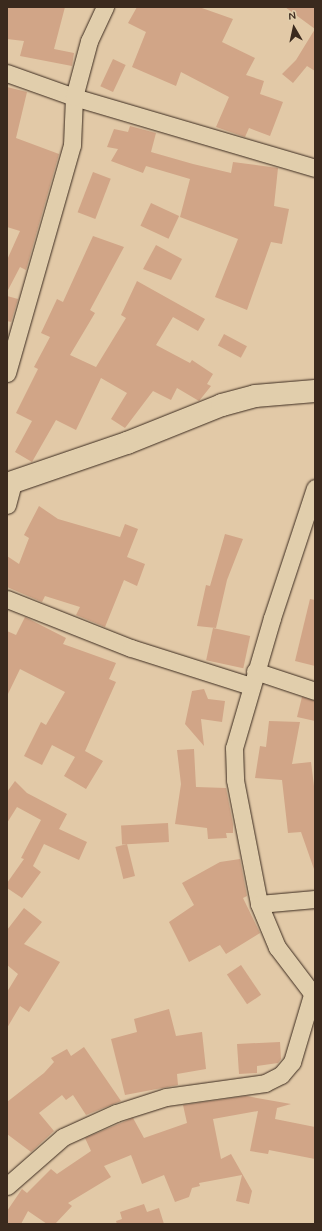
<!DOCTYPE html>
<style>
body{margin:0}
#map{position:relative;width:322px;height:1231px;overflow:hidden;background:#e2c9a7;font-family:Mynerve,sans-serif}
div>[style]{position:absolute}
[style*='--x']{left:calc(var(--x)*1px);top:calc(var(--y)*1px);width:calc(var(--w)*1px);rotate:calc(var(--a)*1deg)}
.building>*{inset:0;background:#d1a587;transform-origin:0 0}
.roads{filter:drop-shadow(0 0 1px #3b2a1e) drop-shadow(0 0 1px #3b2a1e)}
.street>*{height:17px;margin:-8.5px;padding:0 8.5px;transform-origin:8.5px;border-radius:8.5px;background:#e1ceac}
.secondary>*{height:22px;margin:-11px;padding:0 11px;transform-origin:11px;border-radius:11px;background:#e1ceac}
span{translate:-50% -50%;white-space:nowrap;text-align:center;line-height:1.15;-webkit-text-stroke:4px #e1ceac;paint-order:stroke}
.frame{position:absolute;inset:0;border:8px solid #3b2a1e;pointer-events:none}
.north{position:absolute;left:274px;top:8px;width:40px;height:40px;-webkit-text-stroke:3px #e1ceac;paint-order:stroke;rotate:351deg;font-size:11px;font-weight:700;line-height:16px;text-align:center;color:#3b2a1e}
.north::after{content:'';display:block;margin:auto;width:14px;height:18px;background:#3b2a1e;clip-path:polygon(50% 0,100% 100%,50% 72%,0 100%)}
</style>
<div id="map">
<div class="building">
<div style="clip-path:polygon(7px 7px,65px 7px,54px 49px,74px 53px,72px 66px,20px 56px,24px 41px,7px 39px)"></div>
<div style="clip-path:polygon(137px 7px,199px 7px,233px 19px,222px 42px,255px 58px,246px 75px,264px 81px,260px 94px,283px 102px,270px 136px,249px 128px,245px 137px,216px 127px,229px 97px,181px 72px,176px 86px,132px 67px,146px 32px,128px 23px)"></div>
<div style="clip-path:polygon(285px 7px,315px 7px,315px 71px,307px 66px,293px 83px,282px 74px,296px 60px,315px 29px)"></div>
<div style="left:113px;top:59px;width:14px;height:30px;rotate:25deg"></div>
<div style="clip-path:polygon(7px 87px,27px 92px,16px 138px,59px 154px,26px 270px,20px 267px,7px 292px,7px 260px,20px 231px,7px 227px)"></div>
<div style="clip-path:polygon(130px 126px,156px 133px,151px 152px,193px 164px,231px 173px,233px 162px,278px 168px,274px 206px,289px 209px,282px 244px,271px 242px,247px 310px,215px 297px,238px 239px,180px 217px,190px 179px,146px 166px,143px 173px,111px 161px,118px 149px,107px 147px,114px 129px,128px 132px)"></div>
<div style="left:93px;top:172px;width:19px;height:43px;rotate:21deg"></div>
<div style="left:151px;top:203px;width:31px;height:25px;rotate:25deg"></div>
<div style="clip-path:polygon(93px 236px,124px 247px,90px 310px,95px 313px,70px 355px,96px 367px,126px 318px,121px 315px,137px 281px,205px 319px,198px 331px,173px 317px,156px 345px,190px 363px,192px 360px,213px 374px,207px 384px,211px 386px,199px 401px,177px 388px,171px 400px,153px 391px,125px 428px,111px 419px,127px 393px,101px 378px,76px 430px,56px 420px,32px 462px,15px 452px,32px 421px,16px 413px,38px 369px,34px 367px,50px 337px,41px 333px,57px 299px,63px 302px)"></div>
<div style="clip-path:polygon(156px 245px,182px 259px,171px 280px,143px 269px)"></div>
<div style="clip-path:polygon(7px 296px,18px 299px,11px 322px,7px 321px)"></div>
<div style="left:224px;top:334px;width:26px;height:13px;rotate:28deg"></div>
<div style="clip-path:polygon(39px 506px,58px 519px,120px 537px,125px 524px,138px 529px,127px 557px,145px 564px,137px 586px,124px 580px,105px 627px,76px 615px,80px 607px,45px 596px,42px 602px,7px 587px,7px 556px,19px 564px,29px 538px,24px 535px)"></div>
<div style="clip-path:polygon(225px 534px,243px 539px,227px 580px,216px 628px,197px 626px,206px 585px,210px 586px)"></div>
<div style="clip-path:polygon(310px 599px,315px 600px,315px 666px,295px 661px)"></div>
<div style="clip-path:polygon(25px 617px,66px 638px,63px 644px,116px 663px,109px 679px,116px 682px,85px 751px,103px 761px,86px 789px,64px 776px,75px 757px,52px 745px,42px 765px,24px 756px,41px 722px,46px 725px,65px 692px,20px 669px,7px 696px,7px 631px,16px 635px)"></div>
<div style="left:213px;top:628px;width:38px;height:33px;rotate:12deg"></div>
<div style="clip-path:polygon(204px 689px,208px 699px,225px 701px,222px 722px,201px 719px,204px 746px,185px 724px,192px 691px)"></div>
<div style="clip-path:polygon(302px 697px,315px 701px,315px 721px,297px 717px)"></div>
<div style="clip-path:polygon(269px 721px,300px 722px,292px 764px,311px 762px,315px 794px,315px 872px,301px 832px,288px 833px,282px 780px,255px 778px,260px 746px,266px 747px)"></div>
<div style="clip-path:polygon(194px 749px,196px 787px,226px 788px,233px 824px,233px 833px,226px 833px,227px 838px,208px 839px,207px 828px,175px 824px,181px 784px,177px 750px)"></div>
<div style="clip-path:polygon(15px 781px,27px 793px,67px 814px,59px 829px,87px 842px,79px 860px,44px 844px,33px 866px,41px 872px,22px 898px,7px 888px,7px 883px,24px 859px,21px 858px,41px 820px,17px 807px,7px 823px,7px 792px)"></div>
<div style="left:168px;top:823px;width:19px;height:47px;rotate:87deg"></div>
<div style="left:127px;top:844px;width:33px;height:12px;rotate:76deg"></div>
<div style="clip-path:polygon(240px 859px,247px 896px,243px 898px,260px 933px,226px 954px,220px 945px,189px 962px,169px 922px,194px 905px,182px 883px,220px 862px)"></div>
<div style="clip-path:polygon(24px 908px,42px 922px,24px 944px,60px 962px,29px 1012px,20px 1006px,7px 1028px,7px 992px,18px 974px,7px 965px,7px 930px)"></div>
<div style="left:241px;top:965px;width:36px;height:17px;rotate:56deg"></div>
<div style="clip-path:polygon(169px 1009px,176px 1036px,202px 1032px,206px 1069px,177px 1074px,178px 1085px,125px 1095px,111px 1039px,137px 1032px,134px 1019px)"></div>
<div style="clip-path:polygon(280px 1042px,281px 1059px,278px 1063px,257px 1066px,257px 1073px,239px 1074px,237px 1044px)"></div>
<div style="clip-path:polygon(84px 1047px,121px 1101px,86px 1115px,73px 1095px,66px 1100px,62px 1095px,39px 1113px,54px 1131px,31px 1152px,7px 1134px,7px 1102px,44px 1073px,54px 1062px,51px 1058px,67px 1049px,71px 1056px)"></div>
<div style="clip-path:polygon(246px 1096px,291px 1104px,277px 1108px,275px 1119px,315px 1127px,315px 1159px,269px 1150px,268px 1154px,250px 1151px,258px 1111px,213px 1119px,221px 1159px,231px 1154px,252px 1191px,249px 1204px,236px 1201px,242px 1175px,199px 1183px,200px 1186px,192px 1188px,189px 1197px,175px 1202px,164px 1175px,142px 1184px,131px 1155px,104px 1166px,111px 1177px,68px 1203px,72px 1206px,55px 1224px,47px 1224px,28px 1211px,21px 1224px,7px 1224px,7px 1211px,22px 1189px,27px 1193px,51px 1169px,57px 1174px,91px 1151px,85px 1138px,133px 1118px,144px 1138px,187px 1123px,183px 1105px)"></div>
<div style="clip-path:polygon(144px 1204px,147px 1212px,159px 1208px,164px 1224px,117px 1224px,116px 1221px,122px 1219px,120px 1212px)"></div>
</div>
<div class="roads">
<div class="street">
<div style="--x:7;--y:73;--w:71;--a:19.7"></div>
<div style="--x:74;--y:97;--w:251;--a:16.4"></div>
<div style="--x:7;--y:373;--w:237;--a:-74.1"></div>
<div style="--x:72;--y:145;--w:48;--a:-87.6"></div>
<div style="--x:74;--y:97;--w:58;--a:-75"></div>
<div style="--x:89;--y:41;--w:38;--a:-65"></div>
<div style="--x:315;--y:488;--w:137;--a:108.3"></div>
<div style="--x:272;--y:618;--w:135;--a:106.3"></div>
<div style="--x:234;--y:748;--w:32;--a:88"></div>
<div style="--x:235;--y:780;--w:126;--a:79"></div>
<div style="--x:259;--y:904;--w:47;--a:67.3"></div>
<div style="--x:277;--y:947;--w:63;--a:52.8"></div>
<div style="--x:7;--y:505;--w:23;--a:-75"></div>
<div style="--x:7;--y:599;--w:133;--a:21.6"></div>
<div style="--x:131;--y:648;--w:126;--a:17.6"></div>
<div style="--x:255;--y:671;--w:63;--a:18.4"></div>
<div style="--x:259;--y:904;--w:56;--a:-5.1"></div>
<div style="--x:7;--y:1186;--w:74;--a:-41.2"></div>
<div style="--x:63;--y:1137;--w:58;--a:-24.4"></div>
<div style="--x:116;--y:1113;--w:52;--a:-17.7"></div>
<div style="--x:166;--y:1097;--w:100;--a:-8"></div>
<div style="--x:265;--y:1083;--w:18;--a:-27"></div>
<div style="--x:281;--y:1075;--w:17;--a:-50"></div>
<div style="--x:292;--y:1062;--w:70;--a:-73.4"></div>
</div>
<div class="secondary">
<div style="--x:7;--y:484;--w:127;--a:-18.9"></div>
<div style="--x:127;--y:443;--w:102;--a:-21.8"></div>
<div style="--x:222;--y:405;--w:34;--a:-15"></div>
<div style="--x:255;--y:396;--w:60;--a:-4.8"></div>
</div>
</div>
<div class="frame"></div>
<div class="north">N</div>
</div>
